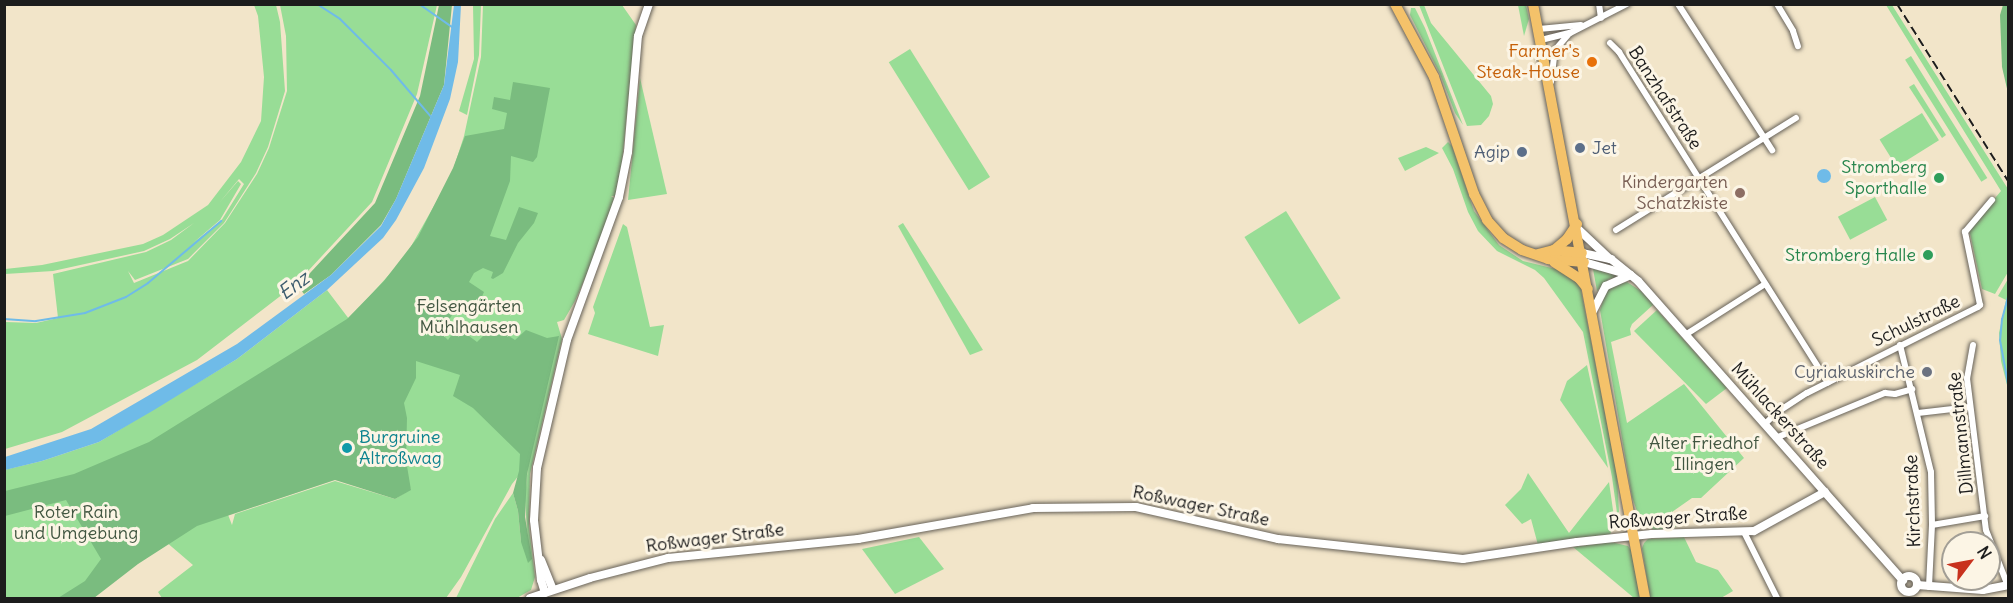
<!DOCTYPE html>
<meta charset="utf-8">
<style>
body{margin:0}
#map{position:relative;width:2013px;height:603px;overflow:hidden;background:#f2e5c9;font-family:Delius,sans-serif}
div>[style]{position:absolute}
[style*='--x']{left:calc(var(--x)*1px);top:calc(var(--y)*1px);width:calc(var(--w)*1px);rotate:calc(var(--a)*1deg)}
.green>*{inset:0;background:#98dd96;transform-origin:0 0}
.forest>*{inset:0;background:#7abc7f}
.water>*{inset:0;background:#6fbbe8}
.round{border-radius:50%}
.stream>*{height:2px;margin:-1px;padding:0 1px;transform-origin:1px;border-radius:1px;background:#6fbbe8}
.roads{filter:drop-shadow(0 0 2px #676259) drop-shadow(0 0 2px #676259)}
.minor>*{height:6px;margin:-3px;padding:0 3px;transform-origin:3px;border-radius:3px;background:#fff}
.tertiary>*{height:8px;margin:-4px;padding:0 4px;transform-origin:4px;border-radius:4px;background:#fff}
.tertiary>.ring{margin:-4px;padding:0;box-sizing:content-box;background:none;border:8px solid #fff;border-radius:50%}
.primary>*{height:10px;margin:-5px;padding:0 5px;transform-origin:5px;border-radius:5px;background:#f4c26a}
.rail>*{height:2px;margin-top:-1px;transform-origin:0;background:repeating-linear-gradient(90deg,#1c1c1c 0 9px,transparent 0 13.5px)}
.dots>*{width:16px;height:16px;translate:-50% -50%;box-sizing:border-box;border:3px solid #fcf5e5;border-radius:50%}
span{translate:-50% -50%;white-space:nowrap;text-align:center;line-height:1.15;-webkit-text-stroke:6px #fcf5e5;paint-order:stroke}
.food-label{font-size:18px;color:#c56008}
.right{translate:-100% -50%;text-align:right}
.street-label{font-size:18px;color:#1c1c1c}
.service-label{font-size:18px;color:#4e5e75}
.left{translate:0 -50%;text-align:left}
.leisure-label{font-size:18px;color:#27864d}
.education-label{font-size:18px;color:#785e54}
.park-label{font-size:18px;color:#415641}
.worship-label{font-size:18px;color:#5b616d}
.culture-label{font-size:18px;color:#0d838f}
.water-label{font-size:20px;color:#3d5c6e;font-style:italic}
.frame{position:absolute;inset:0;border:6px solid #1c1c1c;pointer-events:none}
.north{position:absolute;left:1941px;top:531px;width:60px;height:60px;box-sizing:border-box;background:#fcf5e5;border:2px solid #a29e95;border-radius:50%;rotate:58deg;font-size:16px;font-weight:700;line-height:24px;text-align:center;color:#1c1c1c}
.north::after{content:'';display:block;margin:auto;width:21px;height:27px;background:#c8321e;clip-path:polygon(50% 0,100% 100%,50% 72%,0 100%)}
</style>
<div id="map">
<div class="green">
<div style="clip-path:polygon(evenodd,254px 5px,276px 5px,280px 22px,285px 91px,268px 147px,256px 173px,224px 223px,188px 259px,135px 280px,128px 271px,134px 283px,188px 261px,225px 223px,257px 174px,269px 148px,287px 91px,286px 36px,280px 5px,437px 5px,417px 94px,372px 202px,296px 284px,197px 360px,62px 432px,5px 449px,5px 322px,36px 323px,58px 318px,53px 274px,146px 252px,171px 240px,194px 223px,170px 239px,144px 251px,53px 271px,5px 274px,5px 269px,42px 265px,143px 244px,163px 235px,208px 205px,241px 162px,261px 121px,264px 77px,258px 16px,254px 5px,239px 179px,244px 184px,221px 221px,193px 243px,220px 220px,241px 184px,238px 181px,219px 203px,239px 179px)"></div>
<div style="clip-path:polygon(473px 5px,481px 5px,479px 55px,467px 115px,459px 111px,474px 59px)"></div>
<div style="clip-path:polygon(evenodd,483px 5px,622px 5px,636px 25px,622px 162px,615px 196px,611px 196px,614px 198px,600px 244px,575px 301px,564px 320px,557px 322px,562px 339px,530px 474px,529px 527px,535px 577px,531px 590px,517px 598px,456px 598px,495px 519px,513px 493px,518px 511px,521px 542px,528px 544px,525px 499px,528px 464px,512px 484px,461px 577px,446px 598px,162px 598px,158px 592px,193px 565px,165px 541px,92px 598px,5px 598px,4px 470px,42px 461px,99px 442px,237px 359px,327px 290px,349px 319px,405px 257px,451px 176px,464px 136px,481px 57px,483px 5px,376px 468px,411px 489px,395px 499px,335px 481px,235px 514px,232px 525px,222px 499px,376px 468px)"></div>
<div style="clip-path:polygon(1419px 5px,1424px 5px,1431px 23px,1491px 96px,1493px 104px,1489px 116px,1481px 125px,1467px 126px)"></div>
<div style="clip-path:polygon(1518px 5px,1526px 5px,1529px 19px,1524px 36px)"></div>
<div style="clip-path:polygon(1886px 5px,1892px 5px,2008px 189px,2008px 272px,1995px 294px,1982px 289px,1969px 229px,2001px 191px)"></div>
<div style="clip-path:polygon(1411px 8px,1415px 8px,1425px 28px,1463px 125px,1455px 113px,1440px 74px,1410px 15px)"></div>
<div style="left:910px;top:49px;width:151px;height:25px;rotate:58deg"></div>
<div style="left:1911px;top:56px;width:144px;height:7px;rotate:58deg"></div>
<div style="clip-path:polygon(640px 78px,667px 194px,628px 200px)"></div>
<div style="clip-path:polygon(1914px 84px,1946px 135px,1942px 138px,1909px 87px)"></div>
<div style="left:1922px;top:113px;width:32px;height:50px;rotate:58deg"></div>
<div style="clip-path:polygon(1448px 142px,1452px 146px,1474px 211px,1499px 245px,1523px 261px,1564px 271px,1580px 285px,1617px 475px,1619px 512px,1617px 513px,1612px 477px,1583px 332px,1544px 278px,1535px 270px,1497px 251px,1478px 231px,1468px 212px,1453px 169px,1442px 148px)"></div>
<div style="clip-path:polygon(1426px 147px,1439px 153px,1405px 171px,1398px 158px)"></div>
<div style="left:1875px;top:197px;width:26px;height:42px;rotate:62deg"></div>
<div style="left:1286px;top:211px;width:103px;height:49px;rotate:58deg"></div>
<div style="clip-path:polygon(903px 223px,983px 350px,970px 355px,898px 226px)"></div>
<div style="clip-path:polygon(623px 224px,627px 227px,650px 327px,664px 325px,658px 356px,588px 334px,595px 313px,593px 307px)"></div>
<div style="clip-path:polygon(1593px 269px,1617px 275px,1617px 277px,1609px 279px,1597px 291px)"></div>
<div style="clip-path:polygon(2008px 279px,2008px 389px,2001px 361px,1999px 333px,2006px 300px,1998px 296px)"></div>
<div style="clip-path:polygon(1627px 282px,1641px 291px,1654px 304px,1632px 324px,1630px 329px,1631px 335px,1611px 342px,1627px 423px,1684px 384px,1744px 458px,1701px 498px,1692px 498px,1672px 512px,1676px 527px,1655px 530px,1641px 523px,1632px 497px,1600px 310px,1606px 291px,1614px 284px)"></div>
<div style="clip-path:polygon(1657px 310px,1727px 388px,1706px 404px,1634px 331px)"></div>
<div style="clip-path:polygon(1587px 365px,1601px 430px,1608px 468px,1560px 400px,1567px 381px)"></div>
<div style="clip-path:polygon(1528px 473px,1569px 533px,1609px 482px,1614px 517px,1610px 536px,1538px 545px,1531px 519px,1522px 524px,1505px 505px,1521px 489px)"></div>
<div style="clip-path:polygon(919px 537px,944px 569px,895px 594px,862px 549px)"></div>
<div style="clip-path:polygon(1684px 537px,1696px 562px,1718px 570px,1733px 591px,1721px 598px,1650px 598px,1642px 548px,1644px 543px,1648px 539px)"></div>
<div style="clip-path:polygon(1611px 542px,1628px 546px,1631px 550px,1640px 598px,1634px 598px,1573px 547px)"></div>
</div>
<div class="forest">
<div style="clip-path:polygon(439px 5px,452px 5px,444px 85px,396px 199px,381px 225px,331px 275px,304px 294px,298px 286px,375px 203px,420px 96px)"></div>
<div style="clip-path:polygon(2003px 5px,2008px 5px,2008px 93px,2002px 67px,2000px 15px)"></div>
<div style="clip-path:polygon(513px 82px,550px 88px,537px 157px,533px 162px,511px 156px,510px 181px,490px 236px,506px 240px,519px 207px,538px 213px,534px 223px,518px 243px,503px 273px,493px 279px,491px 278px,493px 272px,483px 268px,474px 273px,469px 282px,484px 292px,475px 312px,454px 305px,449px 313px,452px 315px,449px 320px,452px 323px,443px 335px,448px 340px,457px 327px,477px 342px,493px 326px,515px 340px,526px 330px,547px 338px,559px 336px,527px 474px,525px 517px,532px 559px,528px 563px,521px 542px,518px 511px,513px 493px,519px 471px,520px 454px,473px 408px,453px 396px,460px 375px,416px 361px,416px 378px,404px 403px,407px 418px,406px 460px,411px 490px,395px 499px,335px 480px,197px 526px,138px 564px,94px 598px,58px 598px,85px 581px,101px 559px,66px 500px,5px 516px,5px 491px,74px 474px,149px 442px,347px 319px,384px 281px,418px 237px,453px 168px,465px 136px,504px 129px,507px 113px,492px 109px,494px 97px,510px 100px)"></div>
</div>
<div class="water">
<div style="clip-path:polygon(454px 5px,461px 5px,458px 62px,450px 99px,424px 168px,396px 220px,383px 238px,327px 290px,237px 359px,154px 410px,99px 442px,42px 461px,5px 470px,5px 457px,91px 429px,237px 344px,331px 275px,381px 226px,396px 199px,444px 85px)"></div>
<div class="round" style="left:1817px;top:169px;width:14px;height:14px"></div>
</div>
<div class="stream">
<div style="--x:317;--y:4;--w:27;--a:33"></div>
<div style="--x:340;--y:19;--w:72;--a:45"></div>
<div style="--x:391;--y:70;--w:63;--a:49.5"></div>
<div style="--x:419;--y:4;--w:40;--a:34.9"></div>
<div style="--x:2008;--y:297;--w:23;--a:105"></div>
<div style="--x:2002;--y:319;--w:21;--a:95"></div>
<div style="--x:2000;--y:340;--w:45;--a:79.7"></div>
<div style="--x:4;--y:319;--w:32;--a:4"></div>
<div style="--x:36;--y:321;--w:50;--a:-9.3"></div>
<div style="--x:85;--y:313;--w:44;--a:-21.3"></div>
<div style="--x:126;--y:297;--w:26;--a:-32"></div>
<div style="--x:148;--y:283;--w:96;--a:-40.3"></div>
</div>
<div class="roads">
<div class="minor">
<div style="--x:1599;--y:4;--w:14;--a:82"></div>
<div style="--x:1678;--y:4;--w:174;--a:57.2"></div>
<div style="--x:1777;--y:4;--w:31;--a:59"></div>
<div style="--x:1793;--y:31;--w:16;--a:72"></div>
<div style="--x:1539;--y:29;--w:42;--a:-5.4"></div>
<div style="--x:1541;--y:40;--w:30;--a:-14"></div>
<div style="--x:1570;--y:33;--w:64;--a:-27"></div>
<div style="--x:1610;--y:43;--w:13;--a:45"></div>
<div style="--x:1619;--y:52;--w:391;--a:57.7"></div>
<div style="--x:1551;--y:82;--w:32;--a:-83"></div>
<div style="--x:1555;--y:50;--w:20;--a:-49"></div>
<div style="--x:1616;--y:230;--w:212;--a:-31.9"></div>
<div style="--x:1685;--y:335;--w:95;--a:-32.5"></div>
<div style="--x:1900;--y:345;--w:131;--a:76.3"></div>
<div style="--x:1931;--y:472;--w:53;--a:88.9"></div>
<div style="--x:1932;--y:525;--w:62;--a:92.8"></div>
<div style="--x:1973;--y:345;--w:34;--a:100"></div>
<div style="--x:1967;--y:378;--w:153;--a:82.9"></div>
<div style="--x:1986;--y:530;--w:60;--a:68.6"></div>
<div style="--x:1918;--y:413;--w:52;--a:-6.6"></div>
<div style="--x:1766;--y:423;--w:14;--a:-45"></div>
<div style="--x:1776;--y:413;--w:37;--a:-33"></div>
<div style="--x:1807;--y:393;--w:191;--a:-26.7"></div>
<div style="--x:1978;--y:307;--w:3;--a:-45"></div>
<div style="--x:1980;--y:305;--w:75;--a:-101.6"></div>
<div style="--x:1965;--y:232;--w:42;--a:-49.8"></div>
<div style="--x:1778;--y:437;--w:116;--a:-22.4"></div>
<div style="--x:1885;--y:393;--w:10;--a:6"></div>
<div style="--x:1895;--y:394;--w:18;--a:-16"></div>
<div style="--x:1932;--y:525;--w:54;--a:-9.6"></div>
<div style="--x:1744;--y:532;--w:74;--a:63.4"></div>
</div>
<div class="tertiary">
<div style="--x:1578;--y:229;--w:44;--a:43.2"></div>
<div style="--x:1582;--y:253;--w:30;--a:12"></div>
<div style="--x:1611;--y:259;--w:35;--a:39"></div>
<div style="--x:1638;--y:281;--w:400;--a:48.5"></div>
<div style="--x:1584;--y:262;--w:48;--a:15.8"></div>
<div style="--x:1593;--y:311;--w:28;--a:-63"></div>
<div style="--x:1606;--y:286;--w:27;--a:-24"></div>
<div style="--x:541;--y:560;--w:32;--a:68"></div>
<div class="ring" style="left:1901px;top:576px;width:8px;height:8px"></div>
<div style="--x:1917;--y:585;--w:66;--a:4.3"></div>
<div style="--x:1983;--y:590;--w:25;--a:-11"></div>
<div style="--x:545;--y:593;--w:14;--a:-107"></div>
<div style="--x:541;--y:580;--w:60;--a:-96.7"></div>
<div style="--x:534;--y:520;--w:52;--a:-86.7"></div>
<div style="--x:537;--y:468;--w:131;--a:-76.8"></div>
<div style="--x:567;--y:340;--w:152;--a:-70"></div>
<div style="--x:619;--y:197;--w:46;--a:-78.7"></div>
<div style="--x:628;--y:152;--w:116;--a:-85.1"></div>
<div style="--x:638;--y:36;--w:34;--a:-71"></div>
<div style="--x:530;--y:598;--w:63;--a:-18.4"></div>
<div style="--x:590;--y:578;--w:81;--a:-14.4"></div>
<div style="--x:668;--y:558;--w:191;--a:-5.7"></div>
<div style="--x:858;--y:539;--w:178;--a:-10"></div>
<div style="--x:1033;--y:508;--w:103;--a:-0.6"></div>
<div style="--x:1136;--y:507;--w:146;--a:12.7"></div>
<div style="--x:1278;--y:539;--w:186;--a:6.2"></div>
<div style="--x:1463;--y:559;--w:115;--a:-8.5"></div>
<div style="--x:1577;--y:542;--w:75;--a:-6.1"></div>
<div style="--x:1652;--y:534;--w:102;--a:-1.7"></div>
<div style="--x:1754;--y:531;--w:81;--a:-28.8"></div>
</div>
<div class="primary">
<div style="--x:1395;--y:4;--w:83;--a:61.9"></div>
<div style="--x:1434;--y:77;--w:124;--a:71.1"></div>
<div style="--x:1474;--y:194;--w:29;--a:63"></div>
<div style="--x:1487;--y:220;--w:24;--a:48"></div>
<div style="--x:1503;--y:238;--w:22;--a:32"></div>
<div style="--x:1522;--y:250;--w:28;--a:19"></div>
<div style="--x:1548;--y:259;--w:36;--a:5"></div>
<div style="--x:1533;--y:4;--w:604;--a:79.32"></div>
<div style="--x:1554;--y:250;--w:17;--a:-40"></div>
<div style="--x:1567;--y:239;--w:18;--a:-56"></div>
<div style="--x:1538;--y:254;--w:16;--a:-14"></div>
<div style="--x:1554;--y:250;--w:28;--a:6"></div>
<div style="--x:1554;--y:262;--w:30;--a:33"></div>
<div style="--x:1579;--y:278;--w:14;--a:51"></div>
</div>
</div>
<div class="rail">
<div style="--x:1897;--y:4;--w:209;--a:57.9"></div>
</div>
<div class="dots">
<div style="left:1592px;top:62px;background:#e8710a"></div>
<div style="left:1580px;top:148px;background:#5c6f8a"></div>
<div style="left:1522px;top:152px;background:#5c6f8a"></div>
<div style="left:1939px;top:178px;background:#2e9e5b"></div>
<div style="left:1740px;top:193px;background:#8d6e63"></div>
<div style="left:1928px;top:255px;background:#2e9e5b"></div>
<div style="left:1927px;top:372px;background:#6b7280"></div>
<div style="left:347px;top:448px;background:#0f9aa8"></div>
</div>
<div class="food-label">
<span class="right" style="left:1580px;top:62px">Farmer's<br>Steak-House</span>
</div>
<div class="street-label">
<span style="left:1665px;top:98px;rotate:57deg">Banzhafstraße</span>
<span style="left:1916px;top:321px;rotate:-26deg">Schulstraße</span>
<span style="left:1780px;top:416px;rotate:48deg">Mühlackerstraße</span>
<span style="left:1961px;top:433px;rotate:-96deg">Dillmannstraße</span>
<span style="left:1913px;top:501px;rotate:-92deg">Kirchstraße</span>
<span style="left:1201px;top:506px;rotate:12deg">Roßwager Straße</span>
<span style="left:1678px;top:518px;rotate:-4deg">Roßwager Straße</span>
<span style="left:715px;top:538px;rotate:-7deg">Roßwager Straße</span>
</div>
<div class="service-label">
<span class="left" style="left:1592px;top:148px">Jet</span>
<span class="right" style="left:1510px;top:152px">Agip</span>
</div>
<div class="leisure-label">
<span class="right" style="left:1927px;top:178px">Stromberg<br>Sporthalle</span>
<span class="right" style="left:1916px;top:255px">Stromberg Halle</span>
</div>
<div class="education-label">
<span class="right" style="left:1728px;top:193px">Kindergarten<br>Schatzkiste</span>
</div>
<div class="park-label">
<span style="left:469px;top:317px">Felsengärten<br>Mühlhausen</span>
<span style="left:1704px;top:454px">Alter Friedhof<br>Illingen</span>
<span style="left:76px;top:523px">Roter Rain<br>und Umgebung</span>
</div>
<div class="worship-label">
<span class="right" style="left:1915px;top:372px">Cyriakuskirche</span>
</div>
<div class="culture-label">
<span class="left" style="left:359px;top:448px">Burgruine<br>Altroßwag</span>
</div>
<div class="water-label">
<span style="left:293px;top:285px;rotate:-37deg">Enz</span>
</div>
<div class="frame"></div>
<div class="north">N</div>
</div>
